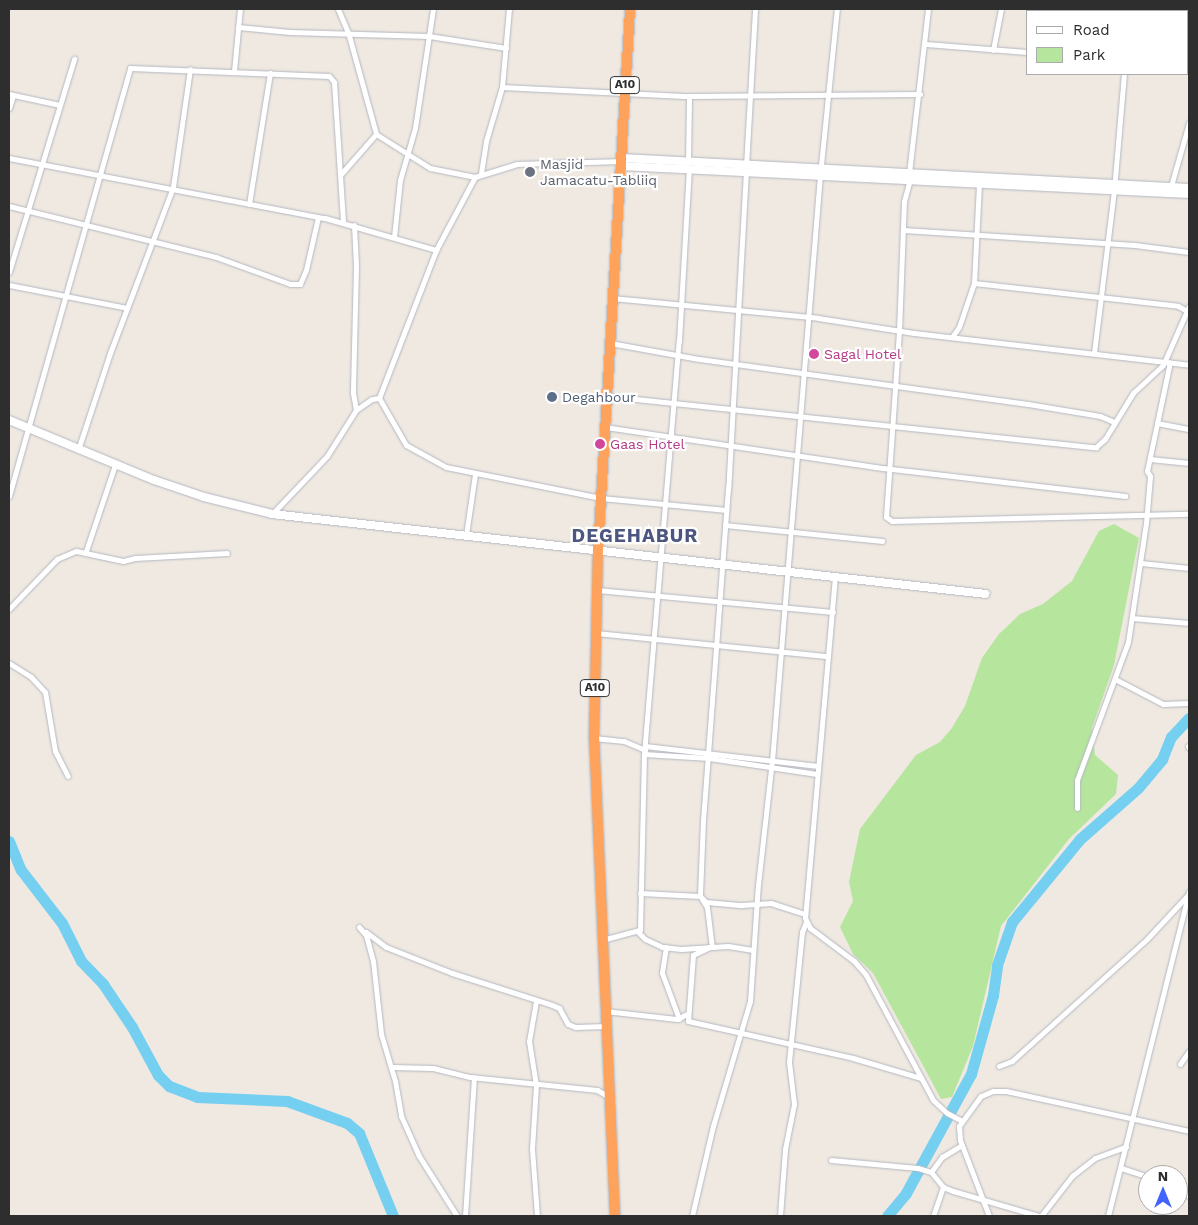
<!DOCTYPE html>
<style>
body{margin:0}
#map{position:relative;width:1198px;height:1225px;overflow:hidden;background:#efe9e1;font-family:"Work Sans",sans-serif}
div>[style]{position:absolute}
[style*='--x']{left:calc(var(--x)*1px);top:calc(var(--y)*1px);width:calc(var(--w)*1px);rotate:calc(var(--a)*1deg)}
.green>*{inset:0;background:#b6e59e}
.river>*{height:11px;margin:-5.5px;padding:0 5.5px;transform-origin:5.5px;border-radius:5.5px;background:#75cff0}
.roads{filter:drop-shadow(0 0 1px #b4b7c1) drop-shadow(0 0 1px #b4b7c1)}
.street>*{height:5px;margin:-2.5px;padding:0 2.5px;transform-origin:2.5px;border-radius:2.5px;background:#fff}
.secondary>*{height:8px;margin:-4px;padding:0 4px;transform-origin:4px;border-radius:4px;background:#fff}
.highway>*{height:10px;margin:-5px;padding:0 5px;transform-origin:5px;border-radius:5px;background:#ffa35c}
.dots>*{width:14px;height:14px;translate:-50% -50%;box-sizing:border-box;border:2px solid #fff;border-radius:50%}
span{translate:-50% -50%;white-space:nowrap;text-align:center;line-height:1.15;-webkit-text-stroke:4.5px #fff;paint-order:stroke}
.shield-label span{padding:1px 4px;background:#fff;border:1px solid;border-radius:4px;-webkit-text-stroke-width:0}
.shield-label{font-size:12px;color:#2e2e2e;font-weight:700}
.worship-label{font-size:14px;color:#5b616d}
.left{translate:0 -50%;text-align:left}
.hotel-label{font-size:14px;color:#b23c85}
.service-label{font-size:14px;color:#4e5e75}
.district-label{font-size:19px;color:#4d5680;font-weight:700;letter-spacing:1px}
.frame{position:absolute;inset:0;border:10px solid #2e2e2e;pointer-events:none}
.legend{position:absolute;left:1026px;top:10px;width:162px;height:65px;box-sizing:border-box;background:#fff;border:1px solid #ababab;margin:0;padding:6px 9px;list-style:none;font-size:15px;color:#2e2e2e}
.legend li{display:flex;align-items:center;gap:10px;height:25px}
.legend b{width:25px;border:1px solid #ababab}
.north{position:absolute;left:1138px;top:1165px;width:50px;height:50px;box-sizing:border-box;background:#fff;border:1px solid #ababab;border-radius:50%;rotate:0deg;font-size:14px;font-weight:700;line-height:20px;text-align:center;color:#2e2e2e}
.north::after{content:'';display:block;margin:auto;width:18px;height:22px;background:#4264fb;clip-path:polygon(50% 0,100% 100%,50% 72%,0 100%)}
</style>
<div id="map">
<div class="green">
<div style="clip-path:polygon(1114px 524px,1139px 538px,1114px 665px,1092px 728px,1095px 755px,1118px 775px,1116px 794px,1069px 839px,1001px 926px,973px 1046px,952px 1097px,941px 1099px,873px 973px,853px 954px,840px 927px,853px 901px,849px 882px,860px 829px,916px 755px,940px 742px,952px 728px,965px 706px,982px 658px,999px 634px,1020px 614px,1043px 604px,1072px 581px,1099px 531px)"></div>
</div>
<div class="river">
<div style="--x:9;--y:841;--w:31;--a:68"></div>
<div style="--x:21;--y:870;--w:67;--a:52.3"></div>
<div style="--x:62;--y:923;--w:42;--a:63.4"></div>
<div style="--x:81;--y:961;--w:32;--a:46"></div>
<div style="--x:103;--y:984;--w:52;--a:56"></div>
<div style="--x:132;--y:1027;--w:55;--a:61.6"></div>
<div style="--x:158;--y:1075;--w:16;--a:45"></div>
<div style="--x:169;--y:1086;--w:30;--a:21"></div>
<div style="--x:197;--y:1097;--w:90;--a:2.5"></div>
<div style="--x:287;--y:1101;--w:64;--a:20.1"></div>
<div style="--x:347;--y:1123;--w:16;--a:40"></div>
<div style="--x:359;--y:1133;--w:90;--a:67.7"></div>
<div style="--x:887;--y:1216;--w:30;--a:-50"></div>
<div style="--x:906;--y:1193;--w:136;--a:-61.4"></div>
<div style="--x:971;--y:1074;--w:82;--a:-74.4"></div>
<div style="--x:993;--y:995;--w:30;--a:-82"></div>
<div style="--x:997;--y:965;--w:46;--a:-70.8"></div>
<div style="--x:1012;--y:922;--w:107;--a:-50.7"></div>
<div style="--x:1080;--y:839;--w:77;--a:-41.3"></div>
<div style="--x:1138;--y:788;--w:38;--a:-50"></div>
<div style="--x:1162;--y:759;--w:24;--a:-68"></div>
<div style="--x:1171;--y:737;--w:26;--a:-47"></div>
</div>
<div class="roads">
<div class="street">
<div style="--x:338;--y:9;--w:25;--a:67"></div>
<div style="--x:348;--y:32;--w:106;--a:74.6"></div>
<div style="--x:376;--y:134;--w:64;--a:32.2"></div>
<div style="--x:430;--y:168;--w:46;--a:11.3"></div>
<div style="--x:1129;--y:11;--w:2;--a:-63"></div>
<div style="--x:238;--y:27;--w:52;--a:5.5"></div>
<div style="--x:290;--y:32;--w:139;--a:1.6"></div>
<div style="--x:429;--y:36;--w:78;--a:8.9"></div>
<div style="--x:926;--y:44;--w:101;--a:4.5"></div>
<div style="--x:993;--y:50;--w:42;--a:-79"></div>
<div style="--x:1187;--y:65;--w:2;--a:0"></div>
<div style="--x:234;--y:71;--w:62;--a:-84.5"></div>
<div style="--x:502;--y:87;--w:187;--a:2.8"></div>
<div style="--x:689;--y:96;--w:231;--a:-0.5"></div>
<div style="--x:9;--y:94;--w:52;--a:12.2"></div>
<div style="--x:9;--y:108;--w:13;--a:-72"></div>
<div style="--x:9;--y:158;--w:322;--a:10.8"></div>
<div style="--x:325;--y:218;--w:116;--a:16.1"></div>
<div style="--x:688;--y:163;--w:67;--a:-89.1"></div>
<div style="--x:746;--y:166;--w:157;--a:-86.7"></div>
<div style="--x:746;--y:171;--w:318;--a:93.2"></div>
<div style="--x:728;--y:488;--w:333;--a:94.3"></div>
<div style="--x:703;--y:820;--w:76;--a:92.3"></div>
<div style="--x:700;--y:896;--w:13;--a:58"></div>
<div style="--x:707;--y:907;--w:39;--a:83"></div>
<div style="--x:712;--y:946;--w:21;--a:155"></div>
<div style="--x:693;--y:955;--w:66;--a:94.3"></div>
<div style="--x:688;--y:1021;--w:169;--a:12.6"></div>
<div style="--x:853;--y:1058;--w:71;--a:16.4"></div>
<div style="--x:481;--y:173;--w:32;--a:-81"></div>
<div style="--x:486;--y:141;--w:56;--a:-73.5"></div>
<div style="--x:502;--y:87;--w:78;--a:-84.9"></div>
<div style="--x:909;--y:173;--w:165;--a:-83.4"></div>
<div style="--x:341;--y:174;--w:53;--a:-48.8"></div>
<div style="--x:910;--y:179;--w:23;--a:105"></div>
<div style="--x:904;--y:201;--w:130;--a:92.2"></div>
<div style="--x:899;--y:331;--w:186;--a:94"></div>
<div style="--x:886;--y:517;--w:7;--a:34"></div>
<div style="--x:892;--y:521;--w:297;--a:-1.4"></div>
<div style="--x:1171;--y:186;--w:66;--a:-74.1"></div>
<div style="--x:249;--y:204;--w:133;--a:-80.9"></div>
<div style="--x:9;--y:206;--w:213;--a:13.8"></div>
<div style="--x:216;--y:257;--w:79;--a:20"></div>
<div style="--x:290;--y:284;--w:10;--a:0"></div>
<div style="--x:300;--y:284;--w:15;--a:-67"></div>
<div style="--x:306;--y:270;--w:54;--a:-77.2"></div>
<div style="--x:354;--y:225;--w:41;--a:87.2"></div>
<div style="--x:356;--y:266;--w:127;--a:91.4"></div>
<div style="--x:353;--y:393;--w:17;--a:80"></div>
<div style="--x:904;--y:230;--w:231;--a:3.7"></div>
<div style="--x:1135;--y:245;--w:54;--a:7.4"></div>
<div style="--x:394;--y:237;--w:57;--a:-84"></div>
<div style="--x:400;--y:180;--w:54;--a:-73.9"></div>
<div style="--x:415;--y:128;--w:120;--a:-81.4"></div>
<div style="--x:9;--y:272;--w:223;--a:-73"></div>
<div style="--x:974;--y:283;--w:205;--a:6.4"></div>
<div style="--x:1178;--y:306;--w:10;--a:29"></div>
<div style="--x:9;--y:285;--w:120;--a:11"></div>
<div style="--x:612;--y:298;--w:207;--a:5.5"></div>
<div style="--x:818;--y:318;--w:97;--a:8.9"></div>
<div style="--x:914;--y:333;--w:277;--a:6.6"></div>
<div style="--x:952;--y:337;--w:12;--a:-55"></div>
<div style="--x:959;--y:327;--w:46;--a:-71.2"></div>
<div style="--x:974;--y:283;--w:100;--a:-87.1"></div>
<div style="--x:610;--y:343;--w:90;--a:10.2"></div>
<div style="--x:699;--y:359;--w:332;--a:7.8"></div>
<div style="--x:1028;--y:404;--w:73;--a:9.5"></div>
<div style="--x:1100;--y:416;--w:15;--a:23"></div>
<div style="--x:1094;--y:353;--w:164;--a:-83"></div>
<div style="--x:1114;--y:190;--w:116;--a:-85.1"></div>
<div style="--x:607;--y:396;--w:492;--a:6"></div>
<div style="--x:1096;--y:447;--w:12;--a:-42"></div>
<div style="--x:1105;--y:439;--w:54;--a:-58.7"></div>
<div style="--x:1133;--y:393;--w:41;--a:-43"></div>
<div style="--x:1163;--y:365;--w:64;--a:-66.2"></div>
<div style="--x:379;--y:398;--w:159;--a:-68.9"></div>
<div style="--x:436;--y:250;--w:83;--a:-61.9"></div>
<div style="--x:475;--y:177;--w:44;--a:-17.2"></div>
<div style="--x:517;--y:164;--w:105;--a:-1.6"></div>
<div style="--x:379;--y:398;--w:54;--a:60.1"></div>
<div style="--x:406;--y:445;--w:46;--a:28.8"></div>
<div style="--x:446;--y:467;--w:158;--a:11.3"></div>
<div style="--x:601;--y:498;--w:126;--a:5.5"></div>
<div style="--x:1157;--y:423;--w:33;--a:11"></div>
<div style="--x:605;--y:427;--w:281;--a:8.4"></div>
<div style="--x:883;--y:468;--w:244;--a:6.6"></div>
<div style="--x:78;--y:450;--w:102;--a:-71.7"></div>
<div style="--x:110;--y:353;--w:178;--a:-69.2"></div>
<div style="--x:173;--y:187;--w:119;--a:-81.8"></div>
<div style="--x:1150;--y:459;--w:39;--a:6"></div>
<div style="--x:9;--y:496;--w:445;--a:-74.2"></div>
<div style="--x:130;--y:68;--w:199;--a:2.3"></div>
<div style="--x:329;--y:76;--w:8;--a:50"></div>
<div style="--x:334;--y:82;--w:140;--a:86.3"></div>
<div style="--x:272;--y:514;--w:80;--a:-46.5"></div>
<div style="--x:327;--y:456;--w:54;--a:-57.8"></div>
<div style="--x:356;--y:410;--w:19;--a:-35"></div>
<div style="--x:372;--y:399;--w:7;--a:-8"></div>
<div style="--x:725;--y:525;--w:158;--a:5.8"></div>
<div style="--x:466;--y:535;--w:62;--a:-81.6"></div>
<div style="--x:86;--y:551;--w:91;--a:-71.4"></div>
<div style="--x:1141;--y:563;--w:48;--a:5.9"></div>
<div style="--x:835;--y:576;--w:343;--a:95"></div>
<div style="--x:805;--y:918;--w:11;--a:63"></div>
<div style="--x:810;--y:928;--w:55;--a:36.9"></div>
<div style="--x:854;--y:961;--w:18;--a:49"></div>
<div style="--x:866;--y:975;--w:142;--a:61.8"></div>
<div style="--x:933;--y:1100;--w:19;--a:43"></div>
<div style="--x:947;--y:1113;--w:17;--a:28"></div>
<div style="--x:597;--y:590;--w:237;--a:5.3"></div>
<div style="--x:9;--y:609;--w:69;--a:-46.2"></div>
<div style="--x:57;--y:559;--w:21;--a:-23"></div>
<div style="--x:76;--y:551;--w:48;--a:12"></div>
<div style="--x:123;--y:561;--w:12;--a:-14"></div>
<div style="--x:135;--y:558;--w:92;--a:-3.1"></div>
<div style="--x:1132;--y:618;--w:57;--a:5"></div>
<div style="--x:596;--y:633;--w:233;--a:5.7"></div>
<div style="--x:9;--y:663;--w:26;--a:32"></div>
<div style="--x:31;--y:677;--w:21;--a:47"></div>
<div style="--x:45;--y:692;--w:60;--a:80.4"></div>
<div style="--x:55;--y:751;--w:28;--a:63"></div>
<div style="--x:1115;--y:679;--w:54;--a:27.5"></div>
<div style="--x:1163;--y:704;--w:26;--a:-2"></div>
<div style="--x:594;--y:738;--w:30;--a:6"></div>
<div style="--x:624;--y:741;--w:23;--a:23"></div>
<div style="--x:645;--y:746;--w:174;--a:6.6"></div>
<div style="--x:1188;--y:746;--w:2;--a:63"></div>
<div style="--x:644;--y:754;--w:65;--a:3.5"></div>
<div style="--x:709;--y:758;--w:109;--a:8.4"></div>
<div style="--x:1077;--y:808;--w:28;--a:-90"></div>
<div style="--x:1077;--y:780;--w:147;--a:-69.7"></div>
<div style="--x:1128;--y:642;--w:120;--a:-81.4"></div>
<div style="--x:1146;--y:523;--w:47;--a:-85.1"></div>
<div style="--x:1150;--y:476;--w:6;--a:-121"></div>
<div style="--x:1147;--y:471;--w:111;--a:-78.1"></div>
<div style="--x:640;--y:893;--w:60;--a:2.9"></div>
<div style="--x:700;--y:896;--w:8;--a:45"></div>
<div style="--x:706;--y:902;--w:36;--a:5"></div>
<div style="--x:742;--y:905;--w:29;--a:-4"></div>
<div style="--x:771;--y:903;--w:35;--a:18"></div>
<div style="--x:359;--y:927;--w:11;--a:49"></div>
<div style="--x:366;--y:935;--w:27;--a:75"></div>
<div style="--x:373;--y:961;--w:73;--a:83.7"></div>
<div style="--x:381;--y:1034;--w:49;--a:73.4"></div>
<div style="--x:395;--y:1081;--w:36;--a:80"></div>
<div style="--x:401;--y:1116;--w:44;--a:65.8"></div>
<div style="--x:419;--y:1156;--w:71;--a:57.7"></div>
<div style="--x:637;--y:931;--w:11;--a:45"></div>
<div style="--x:645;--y:939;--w:19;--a:25"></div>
<div style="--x:662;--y:947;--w:19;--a:6"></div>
<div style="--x:681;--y:949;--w:47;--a:-3.7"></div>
<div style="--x:728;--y:946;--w:25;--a:9"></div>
<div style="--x:366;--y:932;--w:25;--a:37"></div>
<div style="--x:386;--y:947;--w:71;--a:21.5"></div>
<div style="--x:452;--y:973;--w:105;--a:17.7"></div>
<div style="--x:552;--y:1005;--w:8;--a:23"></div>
<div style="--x:559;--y:1008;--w:18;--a:61"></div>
<div style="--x:568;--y:1024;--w:8;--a:23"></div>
<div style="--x:575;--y:1027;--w:31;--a:-2"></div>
<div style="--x:602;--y:940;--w:39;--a:-15"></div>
<div style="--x:640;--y:930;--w:176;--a:-88.7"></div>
<div style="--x:644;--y:754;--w:414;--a:-85.2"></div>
<div style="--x:679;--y:341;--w:172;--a:-86.7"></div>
<div style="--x:666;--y:947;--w:26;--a:99"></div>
<div style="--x:662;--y:973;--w:49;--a:69.7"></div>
<div style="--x:536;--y:1001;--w:41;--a:99.9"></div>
<div style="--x:529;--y:1041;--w:45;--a:81"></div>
<div style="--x:536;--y:1085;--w:64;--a:93.6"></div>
<div style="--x:532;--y:1149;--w:67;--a:85.7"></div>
<div style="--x:605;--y:1011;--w:72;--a:6.3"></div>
<div style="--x:677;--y:1019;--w:11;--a:-27"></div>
<div style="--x:1180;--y:1064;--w:16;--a:-55"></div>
<div style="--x:999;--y:1066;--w:14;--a:-21"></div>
<div style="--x:1012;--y:1061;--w:182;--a:-42.1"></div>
<div style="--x:1147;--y:939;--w:59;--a:-47.1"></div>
<div style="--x:392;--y:1067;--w:41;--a:1.4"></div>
<div style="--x:433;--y:1068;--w:38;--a:14"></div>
<div style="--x:470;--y:1077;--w:128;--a:5.8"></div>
<div style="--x:597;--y:1090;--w:14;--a:30"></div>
<div style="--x:831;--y:1160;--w:87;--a:5.3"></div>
<div style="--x:918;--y:1168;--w:14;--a:17"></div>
<div style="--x:931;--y:1172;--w:19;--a:51"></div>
<div style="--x:943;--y:1187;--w:11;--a:22"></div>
<div style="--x:953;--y:1191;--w:90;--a:16.2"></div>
<div style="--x:1121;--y:1168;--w:28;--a:18"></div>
<div style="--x:931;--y:1172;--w:19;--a:-54"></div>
<div style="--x:942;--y:1157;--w:23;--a:-31"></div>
<div style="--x:1178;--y:1190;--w:13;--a:29"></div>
<div style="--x:465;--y:1216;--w:139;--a:-86.3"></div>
<div style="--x:692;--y:1216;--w:92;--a:-76.9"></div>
<div style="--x:713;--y:1126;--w:130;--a:-73.5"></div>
<div style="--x:750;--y:1001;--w:116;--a:-86.1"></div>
<div style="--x:758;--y:885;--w:125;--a:-83.6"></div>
<div style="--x:772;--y:761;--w:588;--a:-85.32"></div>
<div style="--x:820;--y:175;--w:167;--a:-84.2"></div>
<div style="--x:780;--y:1216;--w:67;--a:-85.7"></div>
<div style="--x:785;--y:1149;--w:46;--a:-78.7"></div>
<div style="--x:794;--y:1104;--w:42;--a:-96.8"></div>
<div style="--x:789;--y:1062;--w:131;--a:-84.3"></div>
<div style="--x:802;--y:932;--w:11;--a:-68"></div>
<div style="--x:933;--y:1216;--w:31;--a:-71"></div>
<div style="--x:989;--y:1216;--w:81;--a:-110.9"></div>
<div style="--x:960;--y:1140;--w:14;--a:-94"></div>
<div style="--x:959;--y:1126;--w:37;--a:-54"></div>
<div style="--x:981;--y:1096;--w:13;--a:-23"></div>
<div style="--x:993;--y:1091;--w:13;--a:0"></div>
<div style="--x:1006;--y:1091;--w:187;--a:12.3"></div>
<div style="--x:1041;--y:1216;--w:51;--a:-52.2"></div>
<div style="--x:1072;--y:1176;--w:29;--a:-38"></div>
<div style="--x:1095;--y:1158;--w:33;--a:-20"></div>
<div style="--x:1108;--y:1216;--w:334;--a:-76"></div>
</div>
<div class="secondary">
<div style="--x:622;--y:158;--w:568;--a:3.03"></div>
<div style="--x:621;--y:166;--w:569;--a:2.82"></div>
<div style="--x:9;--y:420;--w:157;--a:22.5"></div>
<div style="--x:154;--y:480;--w:53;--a:18.8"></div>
<div style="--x:204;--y:497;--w:70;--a:14"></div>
<div style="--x:272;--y:514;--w:718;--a:6.39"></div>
</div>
<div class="highway">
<div style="--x:615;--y:1216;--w:478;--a:-92.5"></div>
<div style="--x:594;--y:738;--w:188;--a:-88.8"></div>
<div style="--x:598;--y:550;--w:542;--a:-86.61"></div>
</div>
</div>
<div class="dots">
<div style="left:530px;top:172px;background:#6b7280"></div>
<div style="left:814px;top:354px;background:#d1479c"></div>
<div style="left:552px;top:397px;background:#5c6f8a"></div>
<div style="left:600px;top:444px;background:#d1479c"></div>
</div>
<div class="shield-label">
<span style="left:625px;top:85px">A10</span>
<span style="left:595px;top:688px">A10</span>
</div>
<div class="worship-label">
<span class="left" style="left:540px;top:172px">Masjid<br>Jamacatu-Tabliiq</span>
</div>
<div class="hotel-label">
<span class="left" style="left:824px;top:354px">Sagal Hotel</span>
<span class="left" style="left:610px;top:444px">Gaas Hotel</span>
</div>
<div class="service-label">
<span class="left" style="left:562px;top:397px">Degahbour</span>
</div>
<div class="district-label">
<span style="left:635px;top:536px">DEGEHABUR</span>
</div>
<div class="frame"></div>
<ul class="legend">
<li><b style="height:6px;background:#fff"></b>Road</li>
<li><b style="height:14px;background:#b6e59e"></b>Park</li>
</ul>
<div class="north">N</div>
</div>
